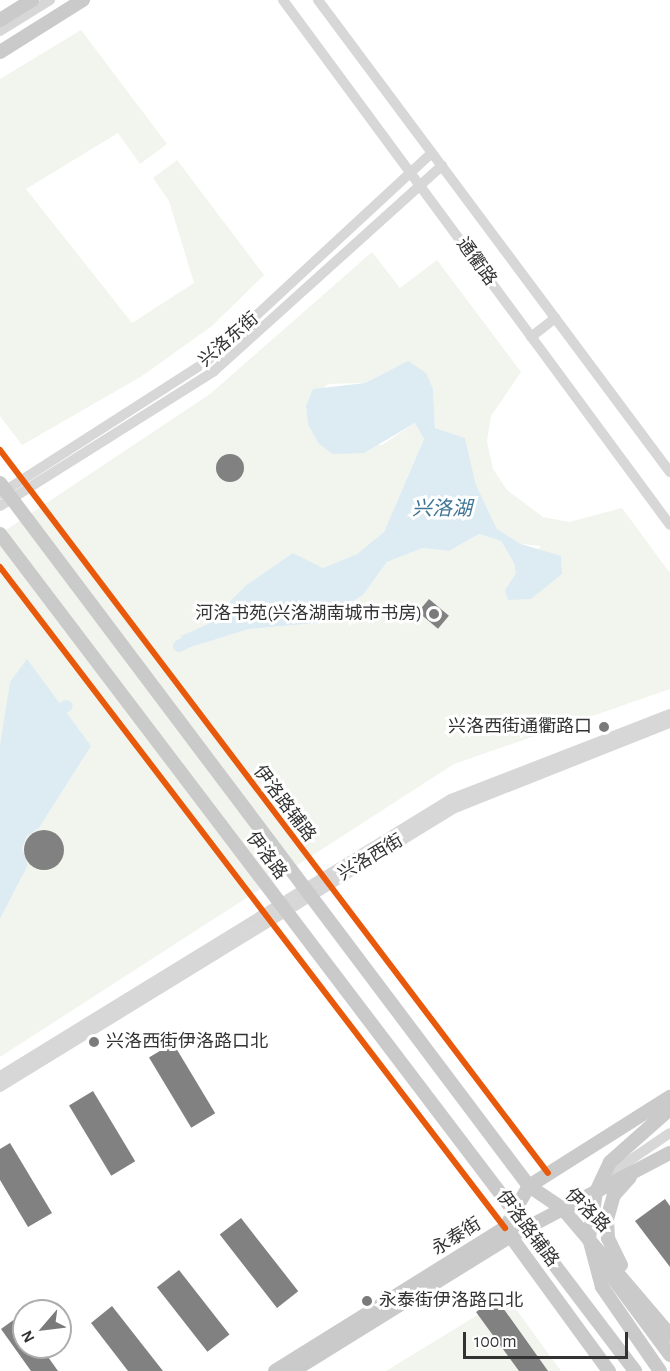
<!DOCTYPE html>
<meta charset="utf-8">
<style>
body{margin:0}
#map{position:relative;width:670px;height:1371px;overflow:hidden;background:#fff;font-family:"Alegreya Sans","Noto Sans SC",sans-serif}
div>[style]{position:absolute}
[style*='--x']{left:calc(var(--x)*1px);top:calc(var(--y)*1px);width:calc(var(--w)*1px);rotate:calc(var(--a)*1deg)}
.green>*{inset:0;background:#f1f5ed}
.water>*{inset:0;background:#ddebf3}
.canal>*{height:12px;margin:-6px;padding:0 6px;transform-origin:6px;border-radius:6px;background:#ddebf3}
.building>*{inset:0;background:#818181;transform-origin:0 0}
.round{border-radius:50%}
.minor>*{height:10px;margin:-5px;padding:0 5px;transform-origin:5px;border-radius:5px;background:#d7d7d7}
.major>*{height:14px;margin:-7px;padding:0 7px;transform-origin:7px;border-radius:7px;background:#cacaca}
.cycleway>*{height:6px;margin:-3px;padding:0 3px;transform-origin:3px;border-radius:3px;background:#e8590c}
.dots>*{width:16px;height:16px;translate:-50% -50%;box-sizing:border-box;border:3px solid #fff;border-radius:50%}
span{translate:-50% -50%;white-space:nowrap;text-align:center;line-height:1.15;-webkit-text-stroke:6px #fff;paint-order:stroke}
.street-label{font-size:18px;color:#333}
.poi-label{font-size:18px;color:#333}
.right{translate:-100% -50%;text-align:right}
.left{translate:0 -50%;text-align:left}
.water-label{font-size:20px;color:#3f7597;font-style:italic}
.north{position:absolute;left:12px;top:1299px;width:60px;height:60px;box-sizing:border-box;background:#fff;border:2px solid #adadad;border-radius:50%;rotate:242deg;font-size:16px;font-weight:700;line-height:24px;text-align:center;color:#333}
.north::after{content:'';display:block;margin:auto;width:21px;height:27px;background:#7a7a7a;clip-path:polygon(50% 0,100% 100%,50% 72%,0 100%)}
.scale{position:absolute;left:463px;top:1332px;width:165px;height:27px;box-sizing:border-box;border:3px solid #333;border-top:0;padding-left:8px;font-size:18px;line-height:21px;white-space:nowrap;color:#333;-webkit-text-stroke:4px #fff;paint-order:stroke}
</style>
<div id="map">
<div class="green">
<div style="clip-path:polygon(81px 30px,167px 144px,140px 164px,118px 133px,26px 189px,132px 323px,194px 283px,169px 201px,153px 178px,177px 160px,264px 275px,212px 326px,142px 376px,22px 445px,0 416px,0 79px)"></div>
<div style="clip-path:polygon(evenodd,372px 252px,400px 288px,437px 260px,521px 372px,491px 416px,487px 441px,493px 469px,507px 490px,543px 517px,569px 522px,622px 508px,670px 573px,670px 689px,454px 764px,0 1057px,0 919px,28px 865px,22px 848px,27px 836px,39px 828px,91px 746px,0 745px,0 534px,210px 394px,372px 252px,397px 367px,433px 388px,435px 428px,465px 439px,476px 485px,497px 529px,521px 544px,541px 546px,505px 590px,516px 573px,514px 563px,501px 541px,479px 534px,449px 551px,423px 548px,387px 562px,363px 595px,318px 623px,249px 629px,188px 648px,182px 636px,208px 624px,245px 586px,293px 553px,323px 568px,357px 554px,384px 532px,424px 439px,415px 423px,382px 445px,319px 444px,308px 425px,306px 406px,328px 384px,365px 383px,397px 367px)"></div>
<div style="clip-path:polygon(507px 1297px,561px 1371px,386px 1371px)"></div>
</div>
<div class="water">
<div style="clip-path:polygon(408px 361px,426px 373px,433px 389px,435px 428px,465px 438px,476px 485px,497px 529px,521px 544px,561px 556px,562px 574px,531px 599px,508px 600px,505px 590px,516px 573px,514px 563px,501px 541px,479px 534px,449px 551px,423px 548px,387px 562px,363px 595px,318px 623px,249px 629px,188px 648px,181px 636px,208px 624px,245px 586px,293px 553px,323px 568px,357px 554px,384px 532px,424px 439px,415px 423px,364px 453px,333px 454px,319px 444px,308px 425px,306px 406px,313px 389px,365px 383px)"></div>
<div style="clip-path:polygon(27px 659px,91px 746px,39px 828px,27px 836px,22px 848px,28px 865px,0 919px,0 745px,10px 682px)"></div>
</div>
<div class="canal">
<div style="--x:179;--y:646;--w:7;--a:-27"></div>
<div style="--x:63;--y:708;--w:4;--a:-27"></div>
</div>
<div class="building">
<div class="round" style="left:216px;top:454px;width:28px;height:28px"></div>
<div style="left:429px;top:599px;width:26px;height:17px;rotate:40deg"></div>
<div class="round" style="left:24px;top:830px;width:40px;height:40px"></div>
<div style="left:173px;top:1043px;width:82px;height:28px;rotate:59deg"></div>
<div style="left:93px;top:1091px;width:82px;height:28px;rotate:59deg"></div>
<div style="clip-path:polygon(10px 1143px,52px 1213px,28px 1227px,0 1180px,0 1149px)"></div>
<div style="clip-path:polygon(665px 1199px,670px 1206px,670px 1267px,635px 1221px)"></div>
<div style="left:241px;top:1218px;width:93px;height:27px;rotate:52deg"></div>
<div style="left:179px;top:1270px;width:82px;height:28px;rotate:52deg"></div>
<div style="clip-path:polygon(496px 1298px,548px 1371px,519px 1371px,476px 1312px)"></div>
<div style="clip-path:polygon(112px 1306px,163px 1371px,128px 1371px,91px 1323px)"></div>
<div style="clip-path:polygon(19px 1316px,24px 1347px,41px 1347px,58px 1371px,31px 1371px,1px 1329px)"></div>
</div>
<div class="minor">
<div style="--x:283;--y:0;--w:652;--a:53.6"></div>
<div style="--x:318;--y:0;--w:589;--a:53.29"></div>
<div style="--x:0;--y:31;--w:59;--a:-31.8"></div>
<div style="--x:531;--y:337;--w:31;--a:-38"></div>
<div style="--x:0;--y:494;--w:246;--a:-32.7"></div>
<div style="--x:207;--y:361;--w:306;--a:-42.8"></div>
<div style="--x:0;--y:506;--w:253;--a:-32.2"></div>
<div style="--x:214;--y:371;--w:307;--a:-42"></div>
<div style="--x:0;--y:1076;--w:529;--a:-31.56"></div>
<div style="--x:451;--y:799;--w:235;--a:-21.2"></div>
<div style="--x:0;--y:1087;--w:534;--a:-31.52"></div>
<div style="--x:455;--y:808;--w:231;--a:-21.6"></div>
<div style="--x:601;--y:1180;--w:83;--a:-34.3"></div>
</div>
<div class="major">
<div style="--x:0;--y:20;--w:38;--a:-32"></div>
<div style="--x:0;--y:52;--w:98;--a:-32.1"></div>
<div style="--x:0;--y:483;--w:880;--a:53.04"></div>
<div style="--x:529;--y:1186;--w:40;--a:34"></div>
<div style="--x:562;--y:1208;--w:167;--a:49.6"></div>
<div style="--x:0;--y:534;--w:1051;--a:52.81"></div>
<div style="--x:506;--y:1230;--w:175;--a:53.9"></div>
<div style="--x:598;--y:1258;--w:121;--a:53.4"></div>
<div style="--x:621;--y:1265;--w:30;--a:-116"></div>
<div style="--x:608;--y:1238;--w:19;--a:-93"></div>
<div style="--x:607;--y:1219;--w:25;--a:-74"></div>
<div style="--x:614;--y:1195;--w:24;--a:-48"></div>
<div style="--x:275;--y:1371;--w:271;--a:-31.9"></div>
<div style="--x:505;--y:1228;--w:48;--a:-60.3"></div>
<div style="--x:529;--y:1186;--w:167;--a:-32.3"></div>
<div style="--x:293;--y:1371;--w:256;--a:-31.8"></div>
<div style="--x:511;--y:1236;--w:179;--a:-27.6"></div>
<div style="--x:660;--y:1371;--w:102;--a:-124.6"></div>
<div style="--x:602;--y:1287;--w:51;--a:-104.9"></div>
<div style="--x:589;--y:1238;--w:47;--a:-81.3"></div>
<div style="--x:596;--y:1192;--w:33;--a:-65"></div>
<div style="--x:610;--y:1162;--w:80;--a:-41.5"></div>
</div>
<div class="cycleway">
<div style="--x:0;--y:450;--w:907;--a:52.84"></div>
<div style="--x:0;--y:567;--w:832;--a:52.62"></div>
</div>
<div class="dots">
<div style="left:434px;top:614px;background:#7a7a7a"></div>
<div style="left:604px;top:727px;background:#7a7a7a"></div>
<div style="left:94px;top:1042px;background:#7a7a7a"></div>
<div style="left:367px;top:1301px;background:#7a7a7a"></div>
</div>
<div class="street-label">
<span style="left:476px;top:262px;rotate:54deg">通衢路</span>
<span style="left:229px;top:340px;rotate:-41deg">兴洛东街</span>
<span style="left:284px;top:804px;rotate:53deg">伊洛路辅路</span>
<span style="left:266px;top:856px;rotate:53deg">伊洛路</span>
<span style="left:371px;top:858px;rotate:-31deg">兴洛西街</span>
<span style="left:587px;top:1211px;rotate:44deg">伊洛路</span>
<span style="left:527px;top:1229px;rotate:53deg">伊洛路辅路</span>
<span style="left:457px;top:1237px;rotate:-32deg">永泰街</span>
</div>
<div class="poi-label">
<span class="right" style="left:422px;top:614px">河洛书苑(兴洛湖南城市书房)</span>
<span class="right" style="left:592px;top:727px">兴洛西街通衢路口</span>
<span class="left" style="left:106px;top:1042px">兴洛西街伊洛路口北</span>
<span class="left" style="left:379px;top:1301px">永泰街伊洛路口北</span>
</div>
<div class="water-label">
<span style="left:442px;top:509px">兴洛湖</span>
</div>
<div class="north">N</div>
<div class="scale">100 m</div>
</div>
